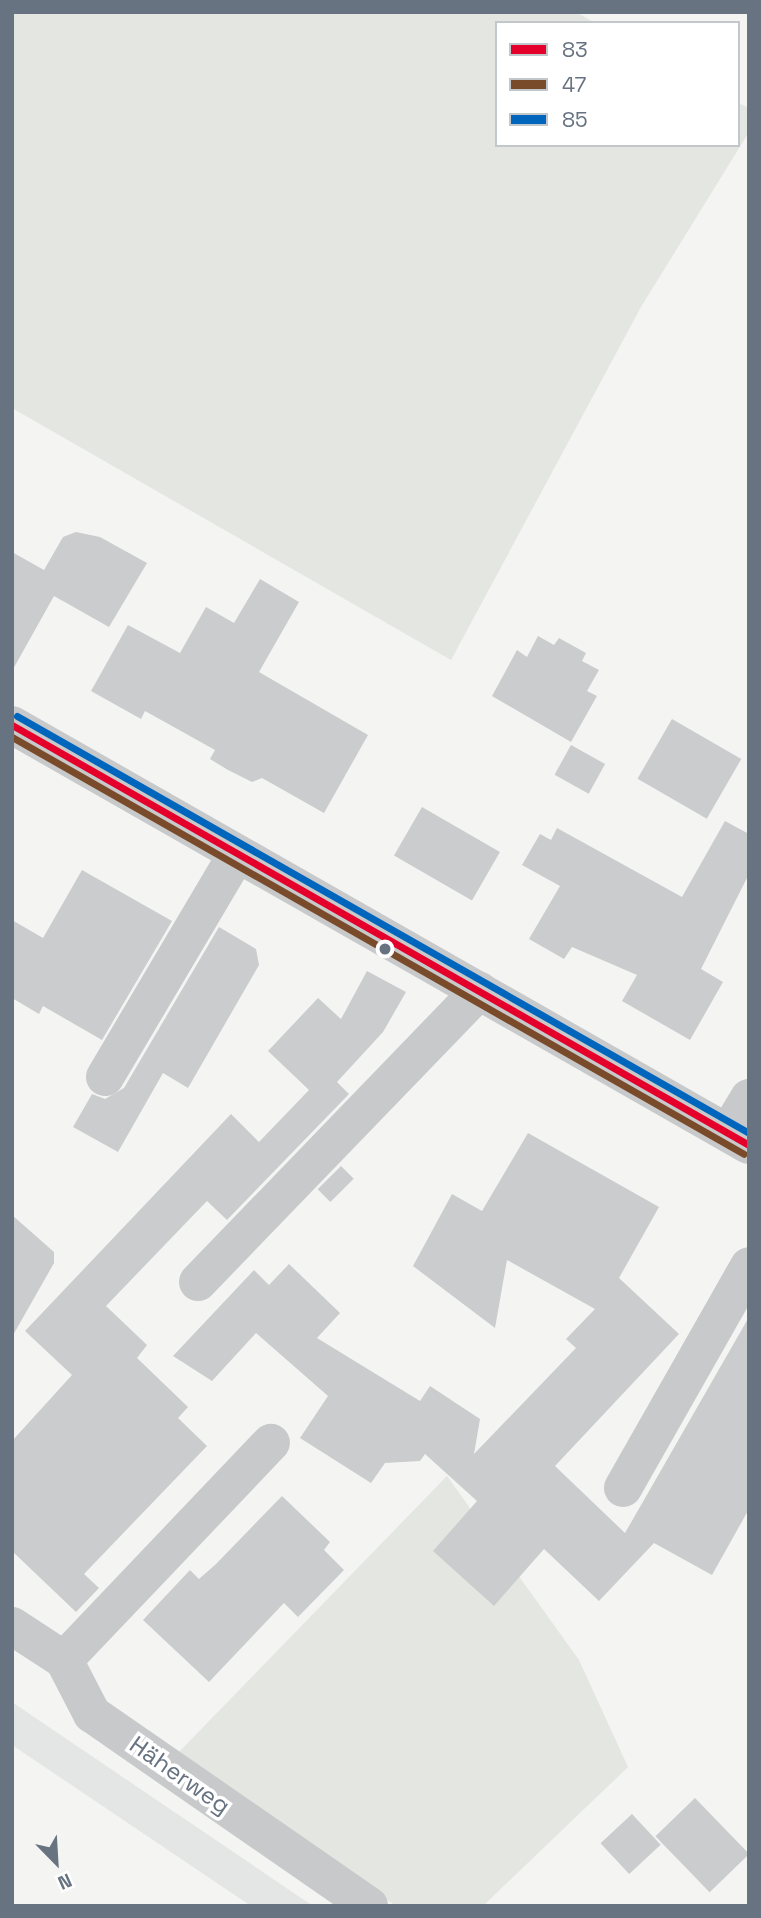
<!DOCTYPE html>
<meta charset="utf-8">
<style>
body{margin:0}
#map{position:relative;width:761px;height:1918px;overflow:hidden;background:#f4f4f3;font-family:"Space Grotesk",sans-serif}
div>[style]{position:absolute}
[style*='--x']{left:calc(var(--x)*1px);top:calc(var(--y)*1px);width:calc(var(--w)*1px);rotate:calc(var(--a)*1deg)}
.built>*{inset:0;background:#e4e6e5}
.green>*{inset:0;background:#e4e6e1}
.building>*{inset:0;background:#cbcccd;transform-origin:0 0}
.minor>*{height:38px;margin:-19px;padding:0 19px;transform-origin:19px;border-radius:19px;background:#c8c9ca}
.bus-1>*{height:7px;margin:-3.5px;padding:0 3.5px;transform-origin:3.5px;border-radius:3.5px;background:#e4002b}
.bus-2>*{height:7px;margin:-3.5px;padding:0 3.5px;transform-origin:3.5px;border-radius:3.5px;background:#7a4b2a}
.bus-3>*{height:7px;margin:-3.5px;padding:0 3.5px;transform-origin:3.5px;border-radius:3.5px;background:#0065bd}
.dots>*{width:19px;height:19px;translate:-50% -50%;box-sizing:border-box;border:4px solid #fff;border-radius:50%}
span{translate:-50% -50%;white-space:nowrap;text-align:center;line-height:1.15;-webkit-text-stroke:7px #fff;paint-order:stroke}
.street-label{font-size:24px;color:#677380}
.frame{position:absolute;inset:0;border:14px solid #677380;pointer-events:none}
.legend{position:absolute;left:495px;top:21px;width:245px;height:126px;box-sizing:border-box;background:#fff;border:2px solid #c2c7cc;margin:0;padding:9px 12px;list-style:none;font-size:21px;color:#677380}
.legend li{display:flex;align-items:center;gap:14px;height:35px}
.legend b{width:35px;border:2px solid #c2c7cc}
.north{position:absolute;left:21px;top:1827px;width:70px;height:70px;-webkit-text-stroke:5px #fff;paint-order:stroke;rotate:156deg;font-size:19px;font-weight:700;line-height:28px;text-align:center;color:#677380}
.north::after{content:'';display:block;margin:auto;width:24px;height:32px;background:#677380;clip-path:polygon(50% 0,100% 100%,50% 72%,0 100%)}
</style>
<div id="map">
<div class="built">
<div style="clip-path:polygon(12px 1702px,313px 1906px,251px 1906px,12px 1745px)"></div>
</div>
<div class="green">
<div style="clip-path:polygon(12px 12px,576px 12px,595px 23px,497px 23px,497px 145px,738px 145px,738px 103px,749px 108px,749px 132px,641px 307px,451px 660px,12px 408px)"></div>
<div style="clip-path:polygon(447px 1476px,579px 1660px,628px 1767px,483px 1906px,396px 1906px,176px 1755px)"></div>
</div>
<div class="building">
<div style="clip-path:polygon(76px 532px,100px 537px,147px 563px,109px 627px,54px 596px,12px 671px,12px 552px,44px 570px,63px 537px)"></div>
<div style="clip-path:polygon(260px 579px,299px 602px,259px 672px,368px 735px,324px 813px,262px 778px,252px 782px,228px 770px,210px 759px,215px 750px,145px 711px,141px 719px,91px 691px,128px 625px,180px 653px,206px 607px,234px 623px)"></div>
<div style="clip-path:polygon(538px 636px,554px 645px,559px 638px,586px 653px,582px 661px,599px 670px,587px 691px,597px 696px,571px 742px,492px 696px,517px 650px,527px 657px)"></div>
<div style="left:672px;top:719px;width:80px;height:69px;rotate:30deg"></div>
<div style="left:571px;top:745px;width:39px;height:34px;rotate:29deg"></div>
<div style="left:422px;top:807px;width:90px;height:56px;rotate:30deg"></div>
<div style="clip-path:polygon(725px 821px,749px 834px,749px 874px,701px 969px,723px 982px,690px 1040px,622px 1001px,637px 975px,572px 947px,564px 959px,529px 939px,560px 886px,522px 865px,540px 834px,551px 840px,557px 828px,682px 897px)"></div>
<div style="clip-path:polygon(82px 870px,172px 921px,102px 1040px,43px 1006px,39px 1014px,12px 998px,12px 920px,43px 938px)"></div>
<div style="clip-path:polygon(219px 927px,256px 949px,259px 965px,188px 1088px,163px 1073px,118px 1152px,73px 1127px,92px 1094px,105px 1099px,124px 1088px)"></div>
<div style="clip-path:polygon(367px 971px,406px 992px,383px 1032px,337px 1082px,349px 1094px,227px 1220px,207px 1201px,106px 1306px,147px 1345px,137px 1358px,188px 1407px,178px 1418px,207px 1446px,84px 1574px,99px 1588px,76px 1612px,12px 1551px,12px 1441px,72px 1375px,25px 1331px,231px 1114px,259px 1142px,309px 1090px,268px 1051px,318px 998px,341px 1019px)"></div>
<div style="clip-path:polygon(528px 1133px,659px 1207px,619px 1278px,679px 1334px,555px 1466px,625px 1533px,749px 1317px,749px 1509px,712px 1575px,654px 1543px,599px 1601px,544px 1549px,494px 1606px,433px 1551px,477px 1501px,425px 1454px,420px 1461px,385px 1463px,371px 1483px,300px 1438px,328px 1396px,256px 1333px,212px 1381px,173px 1356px,254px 1270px,269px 1285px,289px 1264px,340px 1313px,317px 1338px,420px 1401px,430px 1386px,480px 1419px,474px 1454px,576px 1348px,566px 1339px,595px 1309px,507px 1260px,495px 1328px,413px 1266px,452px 1194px,482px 1211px)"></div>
<div style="left:341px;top:1166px;width:18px;height:33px;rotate:45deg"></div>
<div style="clip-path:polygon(12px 1215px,54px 1252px,54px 1263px,12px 1337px)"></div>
<div style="clip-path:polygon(282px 1496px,330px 1542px,324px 1550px,344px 1570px,298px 1617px,284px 1603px,209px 1682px,143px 1620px,190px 1570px,199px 1579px,216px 1564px)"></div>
<div style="left:695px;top:1798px;width:78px;height:55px;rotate:46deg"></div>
<div style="left:632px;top:1814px;width:42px;height:43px;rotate:47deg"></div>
</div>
<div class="minor">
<div style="--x:12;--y:725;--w:848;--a:29.68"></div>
<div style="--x:105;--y:1077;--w:259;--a:-59.4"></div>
<div style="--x:728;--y:1133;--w:41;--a:-59"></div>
<div style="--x:198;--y:1282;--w:405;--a:-46"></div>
<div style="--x:623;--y:1488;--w:255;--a:-60.4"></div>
<div style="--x:12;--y:1626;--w:62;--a:33.2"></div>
<div style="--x:64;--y:1660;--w:61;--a:62.6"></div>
<div style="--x:92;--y:1714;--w:337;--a:34.7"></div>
<div style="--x:64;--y:1660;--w:300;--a:-46.4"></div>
</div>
<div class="bus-1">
<div style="--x:12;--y:725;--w:848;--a:29.68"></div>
</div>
<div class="bus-2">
<div style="--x:12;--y:737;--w:842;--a:29.67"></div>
</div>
<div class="bus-3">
<div style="--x:17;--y:716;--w:842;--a:29.67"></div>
</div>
<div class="dots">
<div style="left:385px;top:949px;background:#677380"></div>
</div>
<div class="street-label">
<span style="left:180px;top:1775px;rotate:35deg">Häherweg</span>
</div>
<div class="frame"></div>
<ul class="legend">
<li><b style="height:9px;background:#e4002b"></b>83</li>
<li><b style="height:9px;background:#7a4b2a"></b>47</li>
<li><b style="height:9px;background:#0065bd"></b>85</li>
</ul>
<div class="north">N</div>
</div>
